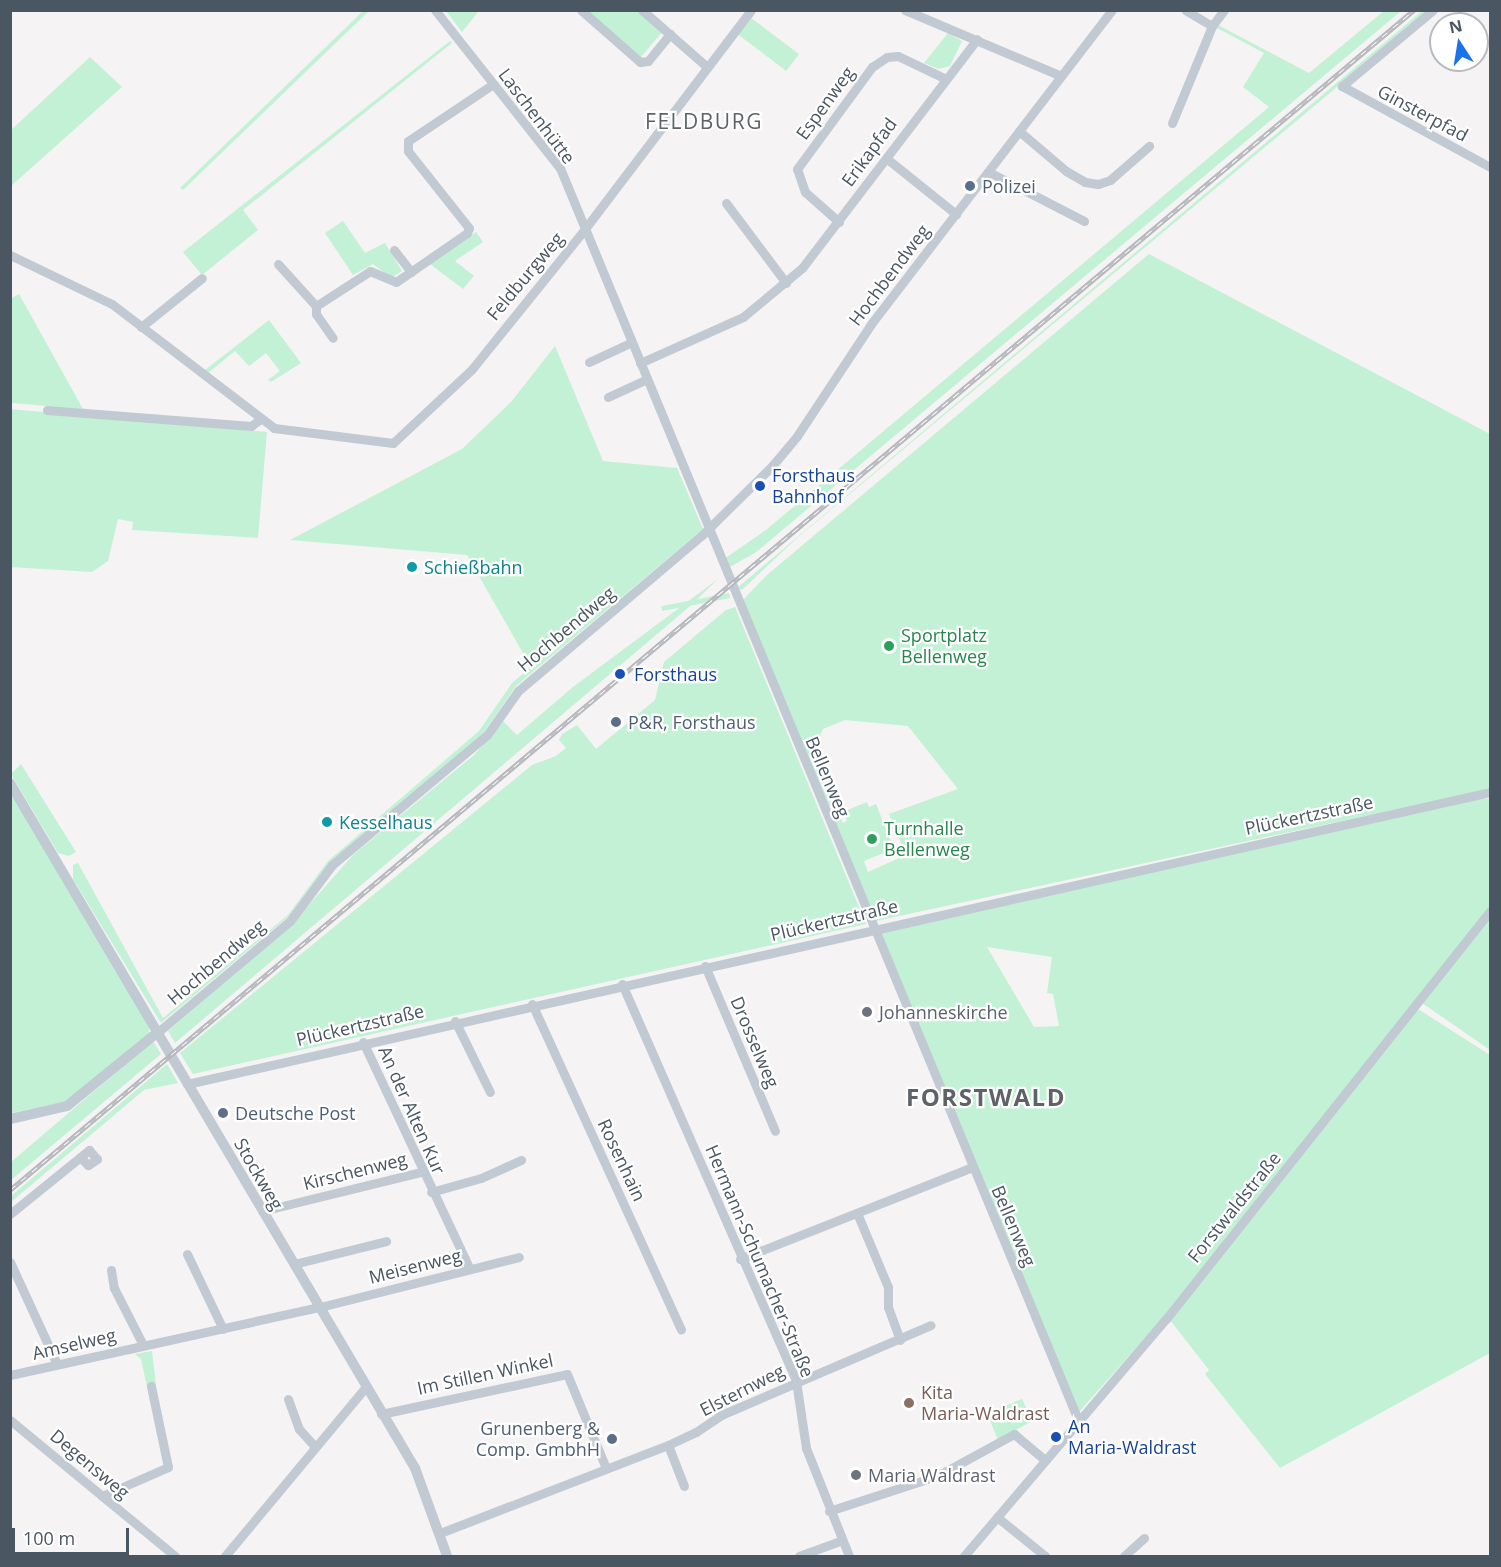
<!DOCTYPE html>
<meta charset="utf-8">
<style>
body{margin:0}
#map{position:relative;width:1501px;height:1567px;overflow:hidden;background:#f5f3f3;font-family:"Open Sans",sans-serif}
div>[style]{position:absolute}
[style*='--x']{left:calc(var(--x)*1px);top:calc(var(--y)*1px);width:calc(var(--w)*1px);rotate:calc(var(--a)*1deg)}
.green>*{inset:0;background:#c3f1d5;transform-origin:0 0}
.minor>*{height:9px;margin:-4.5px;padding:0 4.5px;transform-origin:4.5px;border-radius:4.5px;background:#c1cad2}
.tertiary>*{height:10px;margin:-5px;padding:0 5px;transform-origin:5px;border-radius:5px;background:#c1cad2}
.rail>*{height:4.5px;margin-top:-2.25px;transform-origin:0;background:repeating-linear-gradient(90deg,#fff 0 7px,#b5b8bd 0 14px);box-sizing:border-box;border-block:2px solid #b5b8bd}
.dots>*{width:16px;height:16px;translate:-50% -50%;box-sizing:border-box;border:3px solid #fff;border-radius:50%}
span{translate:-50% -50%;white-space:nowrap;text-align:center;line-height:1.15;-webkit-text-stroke:4.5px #fff;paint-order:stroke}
.street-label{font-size:18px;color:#4a5661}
.service-label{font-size:18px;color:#4e5e75}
.left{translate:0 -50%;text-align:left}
.right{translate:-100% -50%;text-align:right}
.transit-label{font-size:18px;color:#164399}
.culture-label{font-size:18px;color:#0d838f}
.leisure-label{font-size:18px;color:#27864d}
.worship-label{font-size:18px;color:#5b616d}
.education-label{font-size:18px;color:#785e54}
.quarter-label{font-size:21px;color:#5f6368;letter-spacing:1.5px}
.district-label{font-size:24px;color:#5f6368;font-weight:700;letter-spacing:1.5px}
.frame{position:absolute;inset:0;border:12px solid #4a5661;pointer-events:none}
.north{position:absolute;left:1429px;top:12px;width:60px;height:60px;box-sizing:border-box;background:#fff;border:2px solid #b7bbc0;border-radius:50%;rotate:348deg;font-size:16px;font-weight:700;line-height:24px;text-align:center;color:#4a5661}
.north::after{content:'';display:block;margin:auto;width:21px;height:27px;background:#1a73e8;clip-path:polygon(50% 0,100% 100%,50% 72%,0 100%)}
.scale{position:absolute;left:12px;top:1528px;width:117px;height:27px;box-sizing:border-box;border:3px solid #4a5661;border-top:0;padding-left:8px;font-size:18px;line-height:21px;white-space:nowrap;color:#4a5661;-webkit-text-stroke:4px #fff;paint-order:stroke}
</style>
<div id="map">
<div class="green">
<div style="clip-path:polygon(363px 11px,369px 11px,183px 190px,180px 188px)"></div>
<div style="clip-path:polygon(446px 11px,476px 11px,478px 12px,462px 32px)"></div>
<div style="clip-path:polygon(585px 11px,638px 11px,663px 31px,640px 58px)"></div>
<div style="clip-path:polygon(1384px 11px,1401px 11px,755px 553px,728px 568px,724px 559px,766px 530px,1269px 107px,1243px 87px,1264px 53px,1217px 28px,1218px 25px,1309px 73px)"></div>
<div style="clip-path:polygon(1422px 11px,1428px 11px,797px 538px,742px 590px,737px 588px)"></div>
<div style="left:751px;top:18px;width:60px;height:21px;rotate:37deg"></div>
<div style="clip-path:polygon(948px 33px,962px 41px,950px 66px,939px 69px,924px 63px)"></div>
<div style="clip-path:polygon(450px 41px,452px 43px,243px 210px,258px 230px,202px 275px,183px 252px)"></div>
<div style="clip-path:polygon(90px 57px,122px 87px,11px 186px,11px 130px)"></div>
<div style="clip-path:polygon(343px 221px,365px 253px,385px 243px,402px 271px,391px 278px,373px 264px,353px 275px,325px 233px)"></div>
<div style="clip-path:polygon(476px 232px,483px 242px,455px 261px,474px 276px,463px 289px,430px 264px)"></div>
<div style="clip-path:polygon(1149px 254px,1490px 434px,1490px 789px,876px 921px,832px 816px,837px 811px,843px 823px,847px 821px,843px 812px,867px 802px,869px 807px,876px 804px,894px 849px,864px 861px,868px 872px,906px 855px,889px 814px,958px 789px,908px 726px,845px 720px,823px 729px,813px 751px,835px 806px,827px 806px,741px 602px,767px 575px)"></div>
<div style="clip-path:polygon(19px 294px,83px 409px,11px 403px,10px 299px)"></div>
<div style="clip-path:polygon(269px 320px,301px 363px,271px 382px,268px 380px,280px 371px,266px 353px,249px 366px,235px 351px,208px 373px,205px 370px)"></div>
<div style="clip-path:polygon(555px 346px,603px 461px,677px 468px,703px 529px,516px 686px,482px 735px,330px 863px,289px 916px,161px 1023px,73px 879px,73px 865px,78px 863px,163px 1018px,288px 915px,328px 861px,479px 731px,512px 683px,531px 667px,467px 555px,290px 540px,462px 449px,511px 402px)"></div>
<div style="clip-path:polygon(10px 409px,267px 432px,258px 538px,132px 530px,133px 522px,118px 519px,108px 561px,92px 572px,11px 567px)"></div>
<div style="clip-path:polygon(718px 579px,689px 607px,175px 1043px,168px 1031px,292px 924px,354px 854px,474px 755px,503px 721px,517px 735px,573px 687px)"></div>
<div style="left:729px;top:593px;width:5px;height:69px;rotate:79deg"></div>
<div style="clip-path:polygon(735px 607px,866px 924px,193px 1074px,180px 1053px,532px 765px,556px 756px,566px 748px,559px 740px,562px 734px,577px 725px,596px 749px,655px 700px,664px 662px,726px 610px)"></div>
<div style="clip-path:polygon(21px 764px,76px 852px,69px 856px,58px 853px,11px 774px)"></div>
<div style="clip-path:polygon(10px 789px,149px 1025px,149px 1034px,69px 1101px,11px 1113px)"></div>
<div style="clip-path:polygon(evenodd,1481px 798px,1490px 799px,1490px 906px,1166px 1314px,1079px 1412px,880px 933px,884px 929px,1481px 798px,987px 947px,1052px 957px,1047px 993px,1053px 994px,1059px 1026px,1034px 1027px,987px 947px)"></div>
<div style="clip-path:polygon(1490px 916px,1490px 1050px,1422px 1003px)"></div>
<div style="clip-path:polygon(1418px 1009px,1490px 1055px,1490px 1353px,1280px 1468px,1205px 1374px,1209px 1370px,1170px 1320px)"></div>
<div style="clip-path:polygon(153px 1041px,161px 1054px,11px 1180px,11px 1162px)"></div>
<div style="clip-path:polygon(167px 1064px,178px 1083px,144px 1090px,11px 1202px,11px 1196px)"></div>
<div style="clip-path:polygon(152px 1351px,156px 1385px,147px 1387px,141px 1359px,135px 1354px)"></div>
<div style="clip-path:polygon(1022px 1399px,1032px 1421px,998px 1440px,987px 1413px)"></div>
</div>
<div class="minor">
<div style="--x:435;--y:10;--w:201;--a:51.7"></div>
<div style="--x:560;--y:168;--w:1355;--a:67.52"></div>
<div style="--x:581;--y:10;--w:79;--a:41.4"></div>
<div style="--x:640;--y:62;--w:8;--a:-7"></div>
<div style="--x:648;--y:61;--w:35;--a:-51"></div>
<div style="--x:642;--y:10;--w:86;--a:41.2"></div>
<div style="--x:905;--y:10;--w:169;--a:22.9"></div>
<div style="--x:1433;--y:10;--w:119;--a:140.1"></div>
<div style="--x:1342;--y:86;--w:169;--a:28.7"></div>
<div style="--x:1212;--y:26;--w:20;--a:-53"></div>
<div style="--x:1172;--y:123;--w:105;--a:-67.6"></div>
<div style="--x:1212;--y:26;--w:31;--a:-149"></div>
<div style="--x:1019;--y:131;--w:62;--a:40.4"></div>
<div style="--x:1066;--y:171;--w:22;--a:30"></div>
<div style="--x:1085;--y:182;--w:13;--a:9"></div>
<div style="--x:1098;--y:184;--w:13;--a:-18"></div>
<div style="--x:1110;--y:180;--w:52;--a:-41.1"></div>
<div style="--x:886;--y:158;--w:90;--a:38.7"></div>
<div style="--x:989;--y:172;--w:107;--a:27.3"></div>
<div style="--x:726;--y:203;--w:100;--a:53.1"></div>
<div style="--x:839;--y:222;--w:45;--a:-138.6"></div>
<div style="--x:805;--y:192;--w:24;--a:-109"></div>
<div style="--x:797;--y:169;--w:127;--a:-53.7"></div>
<div style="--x:872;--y:67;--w:18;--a:-34"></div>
<div style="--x:887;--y:57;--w:11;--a:-5"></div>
<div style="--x:898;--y:56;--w:53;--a:25.6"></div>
<div style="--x:394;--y:250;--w:28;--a:52"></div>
<div style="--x:10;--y:255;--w:113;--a:25.7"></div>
<div style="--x:112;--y:304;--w:204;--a:37.4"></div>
<div style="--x:274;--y:428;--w:120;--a:7.2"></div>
<div style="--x:393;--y:443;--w:108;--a:-43.1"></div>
<div style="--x:472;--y:369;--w:179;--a:-51.1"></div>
<div style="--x:584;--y:230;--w:276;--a:-52.8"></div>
<div style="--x:278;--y:264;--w:57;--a:47.9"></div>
<div style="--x:316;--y:306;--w:64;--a:-32.9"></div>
<div style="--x:370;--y:271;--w:28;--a:23"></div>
<div style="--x:396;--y:282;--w:86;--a:-34.6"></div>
<div style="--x:467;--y:233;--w:5;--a:-68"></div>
<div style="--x:469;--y:228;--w:98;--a:-128.4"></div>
<div style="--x:408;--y:151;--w:10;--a:-90"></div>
<div style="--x:408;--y:141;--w:102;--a:-33.8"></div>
<div style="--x:316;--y:306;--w:8;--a:90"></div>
<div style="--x:316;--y:314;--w:29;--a:55"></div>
<div style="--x:141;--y:327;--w:78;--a:-38.8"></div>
<div style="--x:589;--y:362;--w:47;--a:-24.9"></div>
<div style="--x:640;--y:363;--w:113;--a:-24.1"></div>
<div style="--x:743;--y:317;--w:77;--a:-39.7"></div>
<div style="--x:802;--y:268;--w:288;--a:-52.6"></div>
<div style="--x:608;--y:397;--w:43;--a:-24.8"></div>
<div style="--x:47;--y:410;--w:205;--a:4.5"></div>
<div style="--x:251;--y:426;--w:10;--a:-37"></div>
<div style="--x:705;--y:966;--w:179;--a:67"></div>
<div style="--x:622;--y:984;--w:433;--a:66.3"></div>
<div style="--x:796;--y:1381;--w:68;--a:81.5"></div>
<div style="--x:806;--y:1448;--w:116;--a:68.3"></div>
<div style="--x:532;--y:1004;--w:358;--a:65.4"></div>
<div style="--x:455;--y:1021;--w:79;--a:63.8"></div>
<div style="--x:158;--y:1032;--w:172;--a:-40.1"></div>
<div style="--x:290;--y:921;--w:70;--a:-53.1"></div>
<div style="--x:332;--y:865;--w:202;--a:-40"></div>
<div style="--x:487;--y:735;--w:54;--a:-54.8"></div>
<div style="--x:518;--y:691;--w:241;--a:-40.3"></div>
<div style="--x:702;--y:535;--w:98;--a:-44.6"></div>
<div style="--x:772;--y:466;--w:39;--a:-50"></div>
<div style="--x:797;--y:436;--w:134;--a:-56.5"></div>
<div style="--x:871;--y:324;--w:396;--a:-52.5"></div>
<div style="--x:363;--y:1042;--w:251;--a:64.8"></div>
<div style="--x:187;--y:1084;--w:1335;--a:-12.63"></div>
<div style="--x:431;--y:1192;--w:52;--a:-15.6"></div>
<div style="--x:481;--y:1178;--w:44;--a:-24.2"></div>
<div style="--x:262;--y:1211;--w:164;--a:-13.8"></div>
<div style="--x:857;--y:1213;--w:80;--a:67.3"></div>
<div style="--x:888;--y:1287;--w:20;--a:90"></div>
<div style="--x:888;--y:1307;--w:35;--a:70"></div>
<div style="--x:10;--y:1214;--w:102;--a:-39"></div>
<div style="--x:89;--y:1150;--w:12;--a:48"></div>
<div style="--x:97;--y:1159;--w:11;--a:146"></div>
<div style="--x:88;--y:1165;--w:11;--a:-135"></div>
<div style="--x:187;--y:1254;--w:83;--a:64.4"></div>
<div style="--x:740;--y:1259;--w:250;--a:-21.6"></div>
<div style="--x:10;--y:1262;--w:112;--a:65.3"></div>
<div style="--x:294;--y:1264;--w:95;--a:-14"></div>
<div style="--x:111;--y:1270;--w:18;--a:81"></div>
<div style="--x:114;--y:1288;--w:64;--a:63"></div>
<div style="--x:10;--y:1375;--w:317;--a:-12.4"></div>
<div style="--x:320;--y:1307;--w:205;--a:-14.1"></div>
<div style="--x:288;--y:1399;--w:32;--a:70"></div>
<div style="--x:299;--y:1429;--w:24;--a:48"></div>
<div style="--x:381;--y:1414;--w:190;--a:-12.1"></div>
<div style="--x:567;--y:1374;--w:102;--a:67.5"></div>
<div style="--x:10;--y:1420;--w:214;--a:39.5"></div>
<div style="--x:668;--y:1445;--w:44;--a:68.7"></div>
<div style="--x:102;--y:1496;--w:72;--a:-23.7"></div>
<div style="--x:168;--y:1467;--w:83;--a:-101.9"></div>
<div style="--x:829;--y:1511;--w:114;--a:-18"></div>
<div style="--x:937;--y:1476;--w:88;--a:-28.6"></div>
<div style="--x:1014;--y:1434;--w:40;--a:40"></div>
<div style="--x:997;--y:1517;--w:62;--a:39.1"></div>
<div style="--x:440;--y:1533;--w:244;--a:-21.1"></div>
<div style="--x:668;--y:1445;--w:31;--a:-25"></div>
<div style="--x:696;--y:1432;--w:30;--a:-34"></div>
<div style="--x:721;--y:1415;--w:228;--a:-23.2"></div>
<div style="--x:225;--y:1556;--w:220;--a:-50.2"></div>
<div style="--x:799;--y:1556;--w:44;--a:-20.1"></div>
<div style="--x:964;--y:1556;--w:311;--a:-49.6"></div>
<div style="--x:1166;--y:1319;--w:521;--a:-51.55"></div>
<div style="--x:1124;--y:1556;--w:27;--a:-42"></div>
</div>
<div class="tertiary">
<div style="--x:10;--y:783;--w:796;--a:59.41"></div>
<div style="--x:415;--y:1468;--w:94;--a:70"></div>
<div style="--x:10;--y:1119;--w:58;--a:-12.8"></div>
<div style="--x:67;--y:1106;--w:117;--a:-39.1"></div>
</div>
<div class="rail">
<div style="--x:10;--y:1190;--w:1834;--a:-40.05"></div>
</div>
<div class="dots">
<div style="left:970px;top:186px;background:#5c6f8a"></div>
<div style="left:760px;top:486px;background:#1a4fb4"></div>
<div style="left:412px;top:567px;background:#0f9aa8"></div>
<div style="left:889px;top:646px;background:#2e9e5b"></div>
<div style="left:620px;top:674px;background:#1a4fb4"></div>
<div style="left:616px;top:722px;background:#5c6f8a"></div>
<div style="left:327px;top:822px;background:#0f9aa8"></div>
<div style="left:872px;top:839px;background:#2e9e5b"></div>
<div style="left:867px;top:1012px;background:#6b7280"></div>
<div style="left:223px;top:1113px;background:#5c6f8a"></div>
<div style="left:909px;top:1403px;background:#8d6e63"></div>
<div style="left:1056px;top:1437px;background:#1a4fb4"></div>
<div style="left:612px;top:1439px;background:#5c6f8a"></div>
<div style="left:856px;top:1475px;background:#6b7280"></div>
</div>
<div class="street-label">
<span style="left:825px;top:103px;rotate:-54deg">Espenweg</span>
<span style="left:1423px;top:113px;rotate:28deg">Ginsterpfad</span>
<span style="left:537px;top:116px;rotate:53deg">Laschenhütte</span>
<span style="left:869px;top:152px;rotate:-54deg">Erikapfad</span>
<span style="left:889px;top:275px;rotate:-53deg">Hochbendweg</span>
<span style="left:525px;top:276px;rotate:-50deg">Feldburgweg</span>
<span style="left:566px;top:629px;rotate:-40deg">Hochbendweg</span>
<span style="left:828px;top:777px;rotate:67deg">Bellenweg</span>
<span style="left:1309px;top:815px;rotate:-12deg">Plückertzstraße</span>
<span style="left:834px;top:920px;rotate:-13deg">Plückertzstraße</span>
<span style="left:216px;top:962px;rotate:-40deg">Hochbendweg</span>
<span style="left:360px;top:1025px;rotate:-13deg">Plückertzstraße</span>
<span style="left:755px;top:1042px;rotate:67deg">Drosselweg</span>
<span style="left:412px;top:1110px;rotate:66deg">An der Alten Kur</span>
<span style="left:622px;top:1160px;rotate:65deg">Rosenhain</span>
<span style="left:355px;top:1171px;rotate:-14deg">Kirschenweg</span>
<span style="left:259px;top:1174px;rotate:60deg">Stockweg</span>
<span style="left:1234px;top:1207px;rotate:-51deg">Forstwaldstraße</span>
<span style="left:1014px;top:1226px;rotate:67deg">Bellenweg</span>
<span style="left:760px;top:1261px;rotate:67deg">Hermann-Schumacher-Straße</span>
<span style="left:415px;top:1266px;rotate:-14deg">Meisenweg</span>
<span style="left:74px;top:1344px;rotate:-13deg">Amselweg</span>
<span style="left:485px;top:1374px;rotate:-12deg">Im Stillen Winkel</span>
<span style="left:742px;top:1390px;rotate:-27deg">Elsternweg</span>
<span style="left:90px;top:1464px;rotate:40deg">Degensweg</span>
</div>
<div class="service-label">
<span class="left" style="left:982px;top:186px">Polizei</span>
<span class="left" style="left:628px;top:722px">P&amp;R, Forsthaus</span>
<span class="left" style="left:235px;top:1113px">Deutsche Post</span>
<span class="right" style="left:600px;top:1439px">Grunenberg &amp;<br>Comp. GmbhH</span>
</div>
<div class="transit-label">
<span class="left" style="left:772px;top:486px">Forsthaus<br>Bahnhof</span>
<span class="left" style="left:634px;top:674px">Forsthaus</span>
<span class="left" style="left:1068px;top:1437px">An<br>Maria-Waldrast</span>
</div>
<div class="culture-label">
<span class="left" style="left:424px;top:567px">Schießbahn</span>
<span class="left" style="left:339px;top:822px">Kesselhaus</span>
</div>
<div class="leisure-label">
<span class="left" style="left:901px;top:646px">Sportplatz<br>Bellenweg</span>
<span class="left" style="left:884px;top:839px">Turnhalle<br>Bellenweg</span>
</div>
<div class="worship-label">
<span class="left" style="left:879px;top:1012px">Johanneskirche</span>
<span class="left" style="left:868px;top:1475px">Maria Waldrast</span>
</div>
<div class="education-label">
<span class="left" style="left:921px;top:1403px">Kita<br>Maria-Waldrast</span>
</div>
<div class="quarter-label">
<span style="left:704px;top:121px">FELDBURG</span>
</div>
<div class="district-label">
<span style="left:986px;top:1097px">FORSTWALD</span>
</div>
<div class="frame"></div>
<div class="north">N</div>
<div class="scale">100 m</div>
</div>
